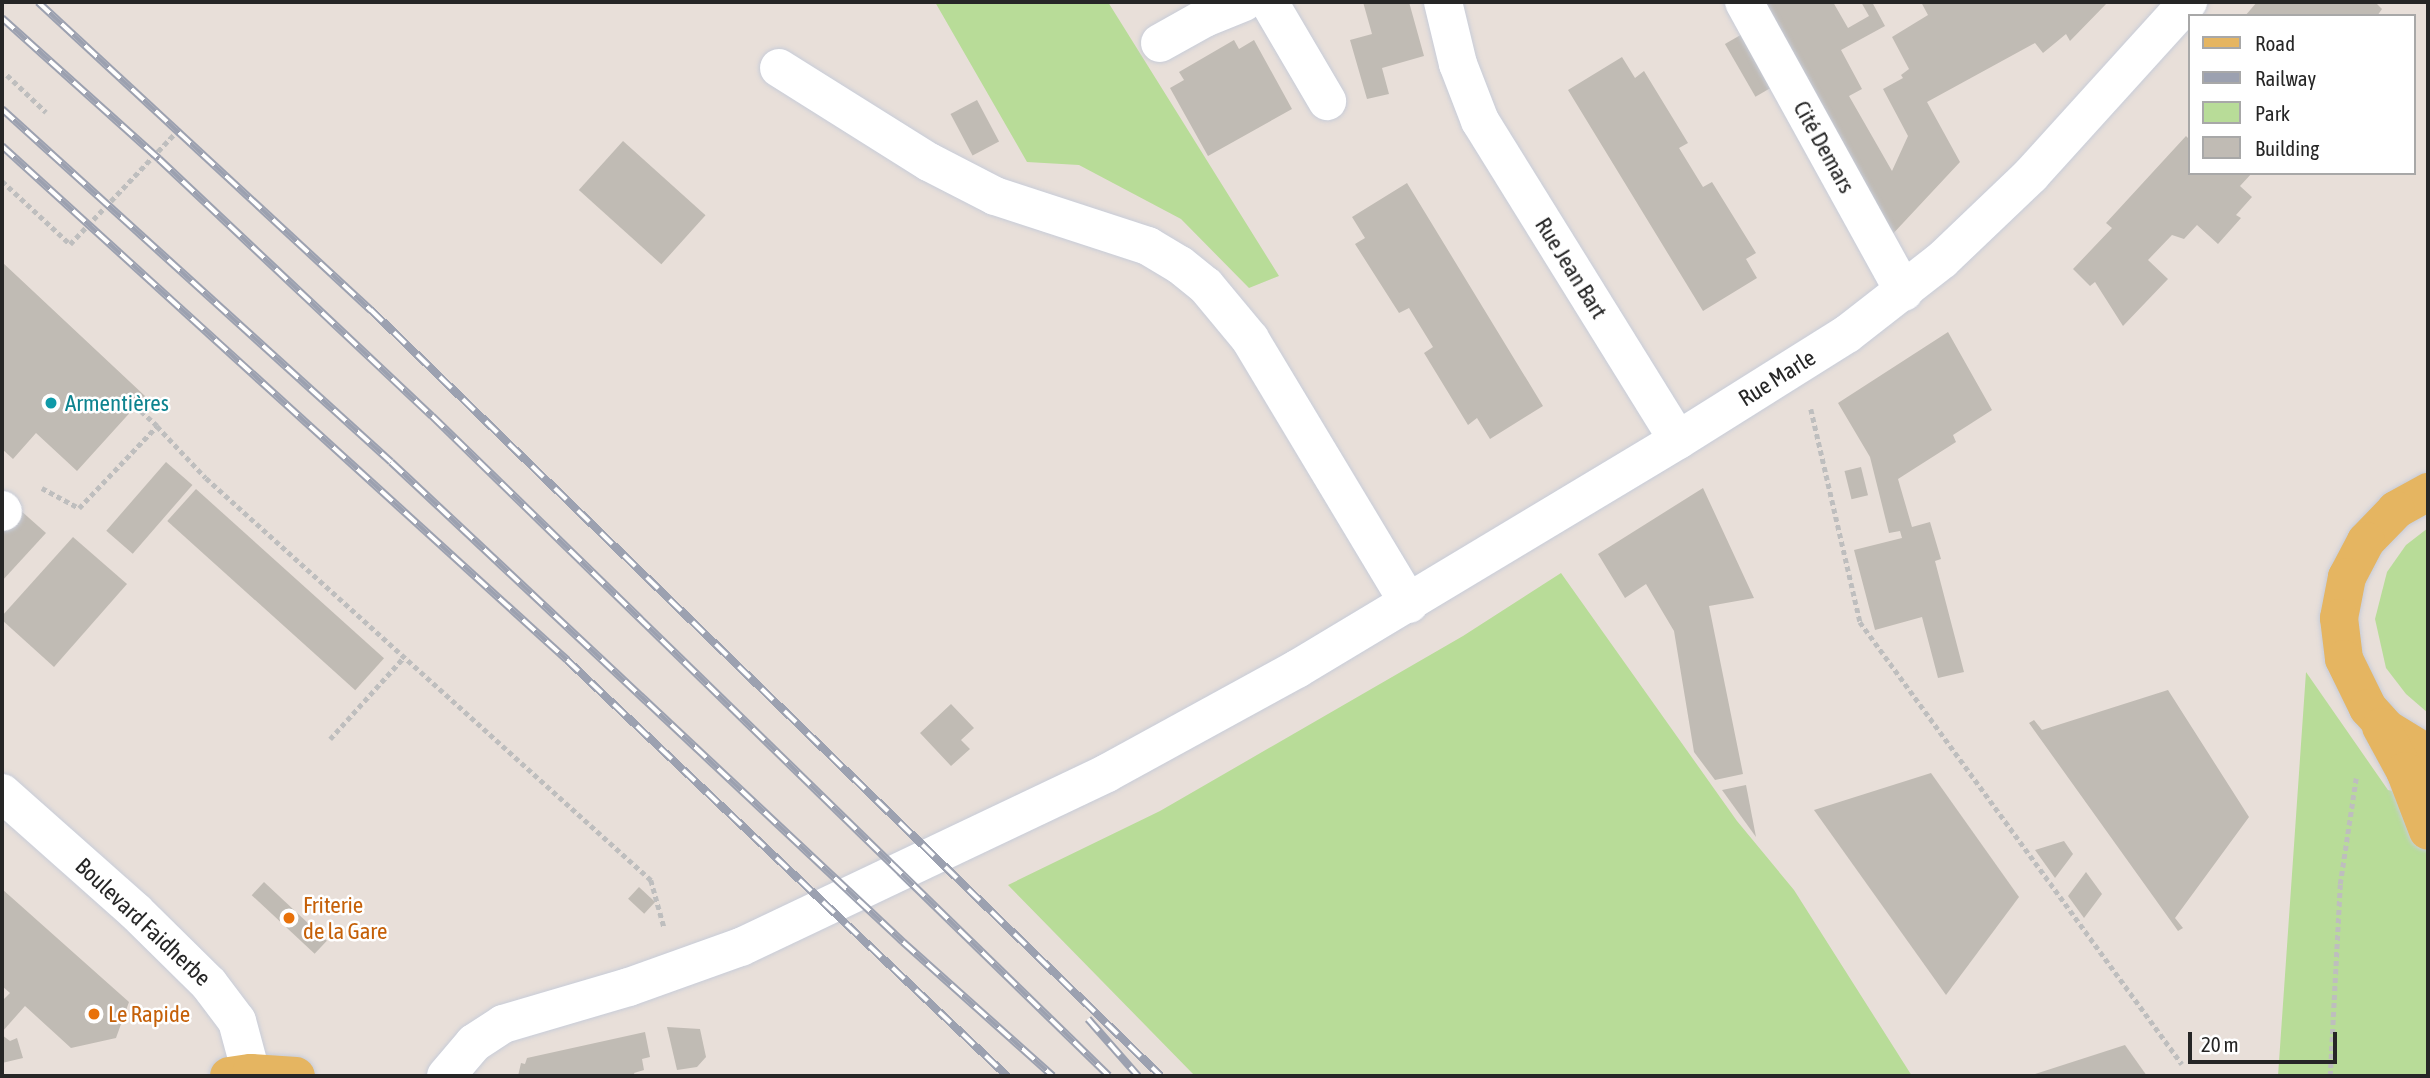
<!DOCTYPE html>
<meta charset="utf-8">
<style>
body{margin:0}
#map{position:relative;width:2430px;height:1078px;overflow:hidden;background:#e8dfd9;font-family:"Asap Condensed",sans-serif}
div>[style]{position:absolute}
[style*='--x']{left:calc(var(--x)*1px);top:calc(var(--y)*1px);width:calc(var(--w)*1px);rotate:calc(var(--a)*1deg)}
.green>*{inset:0;background:#b8dc98}
.building>*{inset:0;background:#c0bbb4;transform-origin:0 0}
.path>*{height:4.5px;margin-top:-2.25px;transform-origin:0;background:repeating-linear-gradient(90deg,#bebebe 0 5px,transparent 0 8.5px)}
.roads{filter:drop-shadow(0 0 2px #c7ccd8) drop-shadow(0 0 2px #c7ccd8)}
.minor>*{height:38px;margin:-19px;padding:0 19px;transform-origin:19px;border-radius:19px;background:#fff}
.major>*{height:38px;margin:-19px;padding:0 19px;transform-origin:19px;border-radius:19px;background:#e5b561}
.rail>*{height:8px;margin-top:-4px;transform-origin:0;background:repeating-linear-gradient(90deg,#fff 0 16px,#9ca1b0 0 32px);box-sizing:border-box;border-block:2px solid #9ca1b0}
.dots>*{width:19px;height:19px;translate:-50% -50%;box-sizing:border-box;border:4px solid #fff;border-radius:50%}
span{translate:-50% -50%;white-space:nowrap;text-align:center;line-height:1.15;-webkit-text-stroke:5px #fff;paint-order:stroke}
.street-label{font-size:23px;color:#262626}
.culture-label{font-size:23px;color:#0d838f}
.left{translate:0 -50%;text-align:left}
.food-label{font-size:23px;color:#c56008}
.frame{position:absolute;inset:0;border:4px solid #262626;pointer-events:none}
.legend{position:absolute;left:2188px;top:14px;width:228px;height:161px;box-sizing:border-box;background:#fff;border:2px solid #a8a8a8;margin:0;padding:9px 12px;list-style:none;font-size:21px;color:#262626}
.legend li{display:flex;align-items:center;gap:14px;height:35px}
.legend b{width:35px;border:2px solid #a8a8a8}
.scale{position:absolute;left:2188px;top:1032px;width:149px;height:32px;box-sizing:border-box;border:4px solid #262626;border-top:0;padding-left:9px;font-size:21px;line-height:24px;white-space:nowrap;color:#262626;-webkit-text-stroke:5px #fff;paint-order:stroke}
</style>
<div id="map">
<div class="green">
<div style="clip-path:polygon(935px 2px,1108px 2px,1279px 276px,1249px 288px,1181px 219px,1079px 165px,1027px 162px)"></div>
<div style="clip-path:polygon(2428px 528px,2428px 713px,2406px 694px,2386px 668px,2375px 619px,2387px 572px,2406px 545px)"></div>
<div style="clip-path:polygon(1561px 573px,1737px 821px,1794px 890px,1912px 1076px,1195px 1076px,1008px 885px,1160px 811px,1463px 636px)"></div>
<div style="clip-path:polygon(2306px 672px,2388px 790px,2428px 799px,2428px 1076px,2278px 1076px)"></div>
</div>
<div class="building">
<div style="clip-path:polygon(1363px 2px,1409px 2px,1424px 56px,1382px 68px,1389px 94px,1367px 99px,1350px 40px,1372px 34px)"></div>
<div style="clip-path:polygon(1760px 2px,1833px 2px,1848px 28px,1869px 16px,1861px 2px,1872px 2px,1885px 26px,1841px 50px,1862px 89px,1849px 96px,1892px 171px,1908px 136px,1883px 89px,1903px 78px,1901px 75px,1909px 69px,1892px 37px,1928px 15px,1921px 2px,2108px 2px,2070px 41px,2066px 34px,2043px 53px,2035px 43px,1927px 102px,1960px 162px,1889px 238px)"></div>
<div style="clip-path:polygon(2257px 2px,2375px 2px,2382px 9px,2377px 16px,2245px 16px)"></div>
<div style="left:1744px;top:33px;width:61px;height:22px;rotate:60deg"></div>
<div style="clip-path:polygon(1234px 40px,1239px 49px,1254px 40px,1292px 109px,1208px 156px,1170px 88px,1184px 80px,1179px 72px)"></div>
<div style="clip-path:polygon(1622px 57px,1635px 78px,1644px 71px,1688px 143px,1679px 148px,1703px 187px,1712px 182px,1756px 253px,1746px 259px,1757px 278px,1703px 311px,1568px 90px)"></div>
<div style="left:977px;top:100px;width:47px;height:30px;rotate:62deg"></div>
<div style="clip-path:polygon(2186px 136px,2190px 140px,2190px 173px,2252px 173px,2240px 186px,2252px 197px,2236px 215px,2241px 218px,2218px 244px,2197px 225px,2184px 239px,2172px 235px,2148px 260px,2168px 279px,2123px 326px,2095px 282px,2090px 286px,2073px 269px,2112px 228px,2106px 223px)"></div>
<div style="left:623px;top:141px;width:111px;height:66px;rotate:42deg"></div>
<div style="clip-path:polygon(1407px 183px,1543px 406px,1490px 439px,1477px 418px,1468px 425px,1424px 353px,1433px 347px,1409px 308px,1399px 313px,1355px 244px,1365px 238px,1352px 217px)"></div>
<div style="clip-path:polygon(2px 262px,145px 396px,77px 471px,36px 433px,13px 459px,2px 449px)"></div>
<div style="clip-path:polygon(1948px 332px,1992px 410px,1953px 435px,1956px 442px,1898px 479px,1912px 527px,1930px 522px,1941px 559px,1935px 561px,1964px 672px,1938px 678px,1922px 617px,1875px 630px,1854px 550px,1902px 538px,1900px 531px,1889px 533px,1870px 457px,1838px 403px)"></div>
<div style="left:166px;top:462px;width:35px;height:91px;rotate:41deg"></div>
<div style="left:1861px;top:467px;width:29px;height:17px;rotate:76deg"></div>
<div style="clip-path:polygon(1703px 488px,1754px 598px,1709px 606px,1743px 774px,1715px 780px,1694px 752px,1674px 631px,1646px 584px,1625px 598px,1598px 554px)"></div>
<div style="left:196px;top:489px;width:253px;height:43px;rotate:42deg"></div>
<div style="clip-path:polygon(11px 502px,46px 533px,2px 581px,2px 513px)"></div>
<div style="clip-path:polygon(73px 537px,127px 584px,54px 667px,2px 620px,2px 616px)"></div>
<div style="clip-path:polygon(2168px 690px,2249px 817px,2175px 918px,2183px 928px,2178px 931px,2029px 723px,2034px 720px,2042px 730px)"></div>
<div style="clip-path:polygon(951px 704px,974px 728px,961px 740px,970px 749px,951px 766px,920px 733px)"></div>
<div style="clip-path:polygon(1931px 773px,2019px 897px,1946px 995px,1814px 810px)"></div>
<div style="clip-path:polygon(1746px 785px,1756px 837px,1722px 790px)"></div>
<div style="clip-path:polygon(2064px 841px,2073px 854px,2055px 878px,2035px 850px)"></div>
<div style="clip-path:polygon(2086px 872px,2102px 894px,2084px 918px,2068px 896px)"></div>
<div style="left:264px;top:882px;width:86px;height:18px;rotate:43deg"></div>
<div style="left:639px;top:887px;width:22px;height:16px;rotate:43deg"></div>
<div style="clip-path:polygon(2px 889px,129px 1002px,116px 1038px,71px 1048px,25px 1006px,2px 1032px,2px 1001px,10px 993px,2px 986px)"></div>
<div style="clip-path:polygon(667px 1027px,700px 1029px,706px 1057px,697px 1067px,677px 1070px)"></div>
<div style="clip-path:polygon(645px 1032px,650px 1057px,642px 1059px,644px 1070px,634px 1073px,635px 1076px,518px 1076px,521px 1063px,525px 1064px,527px 1058px)"></div>
<div style="clip-path:polygon(2px 1035px,10px 1041px,17px 1038px,23px 1058px,2px 1063px)"></div>
<div style="clip-path:polygon(2125px 1045px,2147px 1076px,2029px 1076px)"></div>
</div>
<div class="path">
<div style="--x:7;--y:75;--w:54;--a:43.5"></div>
<div style="--x:2;--y:181;--w:93;--a:42.8"></div>
<div style="--x:70;--y:244;--w:158;--a:-46.5"></div>
<div style="--x:1811;--y:409;--w:219;--a:77"></div>
<div style="--x:1860;--y:622;--w:547;--a:53.93"></div>
<div style="--x:157;--y:426;--w:71;--a:46.7"></div>
<div style="--x:206;--y:478;--w:600;--a:42.09"></div>
<div style="--x:651;--y:880;--w:49;--a:74.5"></div>
<div style="--x:42;--y:488;--w:42;--a:28.4"></div>
<div style="--x:79;--y:508;--w:113;--a:-46.4"></div>
<div style="--x:157;--y:426;--w:30;--a:-138"></div>
<div style="--x:330;--y:739;--w:110;--a:-47.9"></div>
<div style="--x:2330;--y:1076;--w:192;--a:-87"></div>
<div style="--x:2340;--y:884;--w:107;--a:-81.4"></div>
</div>
<div class="roads">
<div class="minor">
<div style="--x:1269;--y:2;--w:115;--a:59.6"></div>
<div style="--x:1443;--y:2;--w:64;--a:76.4"></div>
<div style="--x:1458;--y:64;--w:61;--a:68.9"></div>
<div style="--x:1480;--y:121;--w:375;--a:58.2"></div>
<div style="--x:1744;--y:2;--w:331;--a:61.1"></div>
<div style="--x:1160;--y:43;--w:51;--a:-29.1"></div>
<div style="--x:1205;--y:18;--w:42;--a:-22.3"></div>
<div style="--x:779;--y:68;--w:177;--a:32.1"></div>
<div style="--x:929;--y:162;--w:74;--a:27.3"></div>
<div style="--x:995;--y:196;--w:161;--a:18.1"></div>
<div style="--x:1148;--y:246;--w:37;--a:31"></div>
<div style="--x:1180;--y:265;--w:33;--a:39"></div>
<div style="--x:1206;--y:286;--w:69;--a:50.3"></div>
<div style="--x:1250;--y:339;--w:309;--a:59"></div>
<div style="--x:2;--y:510;--w:2;--a:63"></div>
<div style="--x:2;--y:793;--w:178;--a:41.6"></div>
<div style="--x:135;--y:911;--w:104;--a:44.6"></div>
<div style="--x:209;--y:984;--w:46;--a:52.9"></div>
<div style="--x:237;--y:1021;--w:54;--a:74.9"></div>
<div style="--x:446;--y:1076;--w:43;--a:-49.7"></div>
<div style="--x:474;--y:1043;--w:35;--a:-33"></div>
<div style="--x:503;--y:1024;--w:131;--a:-16.4"></div>
<div style="--x:629;--y:987;--w:119;--a:-19.7"></div>
<div style="--x:741;--y:947;--w:405;--a:-25.4"></div>
<div style="--x:1107;--y:773;--w:217;--a:-28.7"></div>
<div style="--x:1297;--y:669;--w:445;--a:-31"></div>
<div style="--x:1678;--y:440;--w:199;--a:-32.1"></div>
<div style="--x:1847;--y:334;--w:120;--a:-37.9"></div>
<div style="--x:1942;--y:260;--w:123;--a:-43.7"></div>
<div style="--x:2031;--y:175;--w:234;--a:-47.8"></div>
</div>
<div class="major">
<div style="--x:2428;--y:492;--w:37;--a:151"></div>
<div style="--x:2396;--y:510;--w:43;--a:134.1"></div>
<div style="--x:2366;--y:541;--w:41;--a:117.8"></div>
<div style="--x:2347;--y:577;--w:42;--a:101"></div>
<div style="--x:2339;--y:618;--w:41;--a:83"></div>
<div style="--x:2344;--y:659;--w:55;--a:63.9"></div>
<div style="--x:2368;--y:708;--w:28;--a:48"></div>
<div style="--x:2387;--y:729;--w:48;--a:31.4"></div>
<div style="--x:2381;--y:727;--w:50;--a:61.4"></div>
<div style="--x:2405;--y:771;--w:64;--a:69"></div>
<div style="--x:229;--y:1076;--w:22;--a:-8"></div>
<div style="--x:251;--y:1073;--w:45;--a:3.8"></div>
</div>
</div>
<div class="rail">
<div style="--x:38;--y:2;--w:454;--a:42.8"></div>
<div style="--x:371;--y:310;--w:1100;--a:44.12"></div>
<div style="--x:2;--y:18;--w:211;--a:41.9"></div>
<div style="--x:159;--y:159;--w:375;--a:43.3"></div>
<div style="--x:432;--y:416;--w:945;--a:44.27"></div>
<div style="--x:2;--y:109;--w:525;--a:42.22"></div>
<div style="--x:391;--y:462;--w:702;--a:43.15"></div>
<div style="--x:903;--y:942;--w:201;--a:41.8"></div>
<div style="--x:2;--y:146;--w:764;--a:42.29"></div>
<div style="--x:567;--y:660;--w:606;--a:43.39"></div>
<div style="--x:1088;--y:1019;--w:76;--a:48.7"></div>
</div>
<div class="dots">
<div style="left:51px;top:403px;background:#0f9aa8"></div>
<div style="left:289px;top:918px;background:#e8710a"></div>
<div style="left:94px;top:1014px;background:#e8710a"></div>
</div>
<div class="street-label">
<span style="left:1824px;top:147px;rotate:61deg">Cité Demars</span>
<span style="left:1571px;top:268px;rotate:58deg">Rue Jean Bart</span>
<span style="left:1777px;top:378px;rotate:-32deg">Rue Marle</span>
<span style="left:143px;top:922px;rotate:43deg">Boulevard Faidherbe</span>
</div>
<div class="culture-label">
<span class="left" style="left:65px;top:403px">Armentières</span>
</div>
<div class="food-label">
<span class="left" style="left:303px;top:918px">Friterie<br>de la Gare</span>
<span class="left" style="left:108px;top:1014px">Le Rapide</span>
</div>
<div class="frame"></div>
<ul class="legend">
<li><b style="height:9px;background:#e5b561"></b>Road</li>
<li><b style="height:9px;background:#9ca1b0"></b>Railway</li>
<li><b style="height:19px;background:#b8dc98"></b>Park</li>
<li><b style="height:19px;background:#c0bbb4"></b>Building</li>
</ul>
<div class="scale">20 m</div>
</div>
